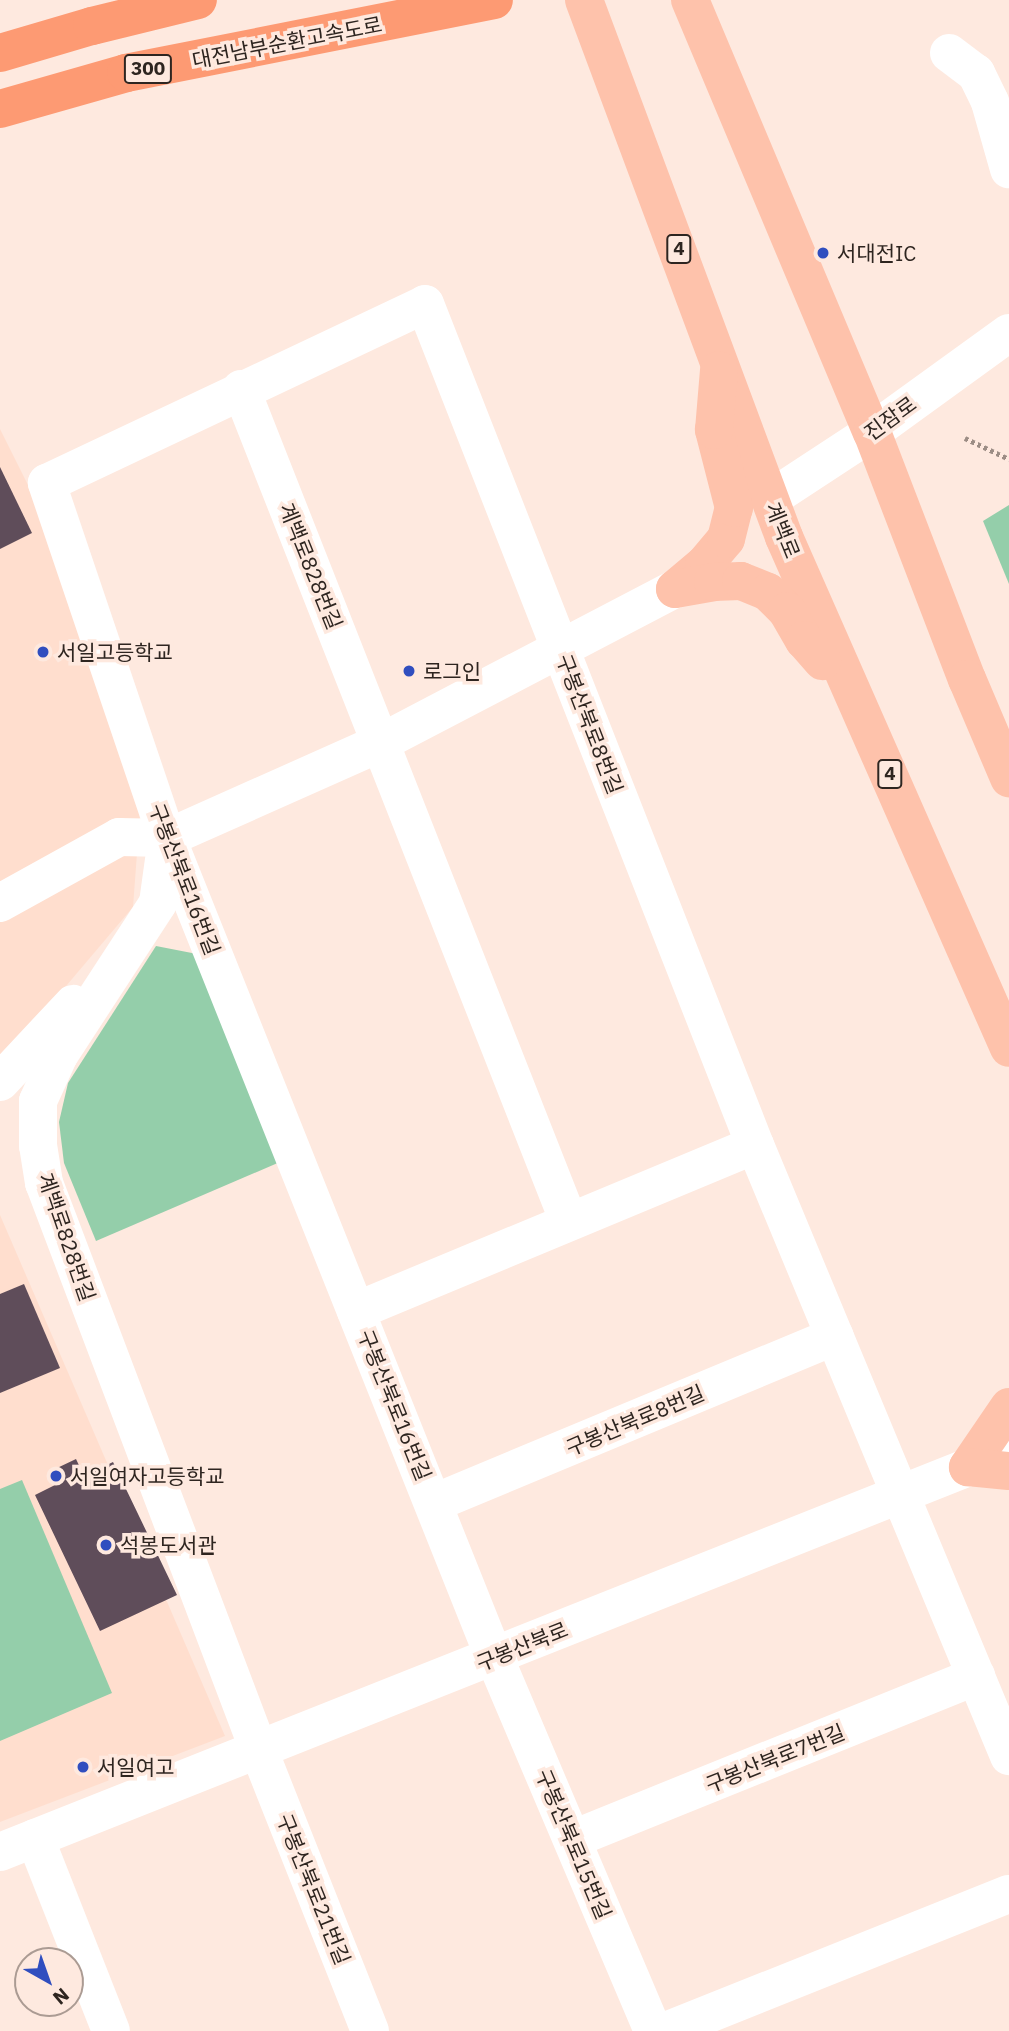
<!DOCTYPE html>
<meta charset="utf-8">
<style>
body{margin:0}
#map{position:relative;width:1009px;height:2031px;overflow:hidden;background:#fee9df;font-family:"IBM Plex Sans","Noto Sans KR",sans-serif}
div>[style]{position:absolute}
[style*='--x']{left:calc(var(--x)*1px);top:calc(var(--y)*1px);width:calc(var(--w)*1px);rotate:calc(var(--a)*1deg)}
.built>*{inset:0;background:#ffdece}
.green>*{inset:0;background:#94ceaa}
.building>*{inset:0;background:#5f4d5a}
.path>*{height:4.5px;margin-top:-2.25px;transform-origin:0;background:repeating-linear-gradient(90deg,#9c8d85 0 3.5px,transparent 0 7px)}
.minor>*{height:38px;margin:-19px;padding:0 19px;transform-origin:19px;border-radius:19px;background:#fff}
.major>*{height:38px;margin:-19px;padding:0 19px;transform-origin:19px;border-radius:19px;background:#fec2ab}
.highway>*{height:38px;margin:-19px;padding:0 19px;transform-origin:19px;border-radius:19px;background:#fd9a73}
.dots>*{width:19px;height:19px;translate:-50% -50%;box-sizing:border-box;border:4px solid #fee9df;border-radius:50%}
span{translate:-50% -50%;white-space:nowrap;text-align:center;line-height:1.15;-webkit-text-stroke:7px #fee9df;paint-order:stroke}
.shield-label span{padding:2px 5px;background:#fee9df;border:2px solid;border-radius:5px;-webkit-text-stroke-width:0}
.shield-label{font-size:19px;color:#2e2520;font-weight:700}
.street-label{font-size:21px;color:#2e2520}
.poi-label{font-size:21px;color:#2e2520}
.left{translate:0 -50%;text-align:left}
.north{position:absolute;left:14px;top:1947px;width:70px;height:70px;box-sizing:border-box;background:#fee9df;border:2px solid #ab9b93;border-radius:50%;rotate:140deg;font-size:19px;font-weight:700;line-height:28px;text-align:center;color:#2e2520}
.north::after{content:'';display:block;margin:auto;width:24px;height:32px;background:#304ebf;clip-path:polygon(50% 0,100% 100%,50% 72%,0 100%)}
</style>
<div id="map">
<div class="built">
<div style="clip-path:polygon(0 429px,31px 491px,140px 813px,133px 907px,0 1064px)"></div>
<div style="clip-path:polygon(0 1215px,225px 1736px,0 1822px)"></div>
</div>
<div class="green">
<div style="clip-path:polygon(1009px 505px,1009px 584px,983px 521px)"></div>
<div style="clip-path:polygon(156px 946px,197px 954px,280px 1162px,96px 1241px,64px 1163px,59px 1122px,68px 1083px)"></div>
<div style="clip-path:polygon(22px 1480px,112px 1693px,0 1741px,0 1489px)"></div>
</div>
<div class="building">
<div style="clip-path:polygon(0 467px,32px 533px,0 549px)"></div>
<div style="clip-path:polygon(24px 1284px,60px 1368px,0 1393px,0 1294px)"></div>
<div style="clip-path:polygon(76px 1459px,84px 1476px,113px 1462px,177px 1595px,100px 1631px,35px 1495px,61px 1482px,55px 1469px)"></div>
</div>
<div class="path">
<div style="--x:965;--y:438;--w:49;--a:25.5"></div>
</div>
<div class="minor">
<div style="--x:949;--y:53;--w:34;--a:37"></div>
<div style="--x:976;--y:73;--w:32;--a:64"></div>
<div style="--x:990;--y:102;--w:70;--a:74.2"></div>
<div style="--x:241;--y:389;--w:895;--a:68.51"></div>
<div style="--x:770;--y:499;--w:122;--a:-33.3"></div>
<div style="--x:872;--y:432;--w:169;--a:-35.9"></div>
<div style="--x:0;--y:903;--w:136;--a:-29"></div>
<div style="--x:119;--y:837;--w:48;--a:1.2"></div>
<div style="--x:0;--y:1082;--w:107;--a:-46.9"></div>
<div style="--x:356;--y:1311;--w:432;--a:-22.6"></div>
<div style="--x:434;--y:1503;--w:434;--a:-22.6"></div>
<div style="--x:35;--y:1838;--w:207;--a:68.5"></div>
<div style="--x:573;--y:1839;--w:435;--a:-22"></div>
<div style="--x:0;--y:1852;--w:1086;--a:-21.67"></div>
<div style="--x:370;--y:2031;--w:304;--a:-111.6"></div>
<div style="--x:258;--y:1748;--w:604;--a:-110.74"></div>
<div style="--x:44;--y:1183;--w:37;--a:-99"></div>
<div style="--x:38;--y:1146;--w:45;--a:-90"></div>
<div style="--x:38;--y:1101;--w:51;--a:-65.5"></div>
<div style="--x:59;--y:1055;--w:181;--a:-56.9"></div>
<div style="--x:158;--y:903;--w:66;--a:-82.1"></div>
<div style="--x:167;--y:838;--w:233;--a:-24"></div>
<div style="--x:380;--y:743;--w:333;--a:-27.6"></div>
<div style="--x:653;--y:2031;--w:406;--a:-113"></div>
<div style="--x:494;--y:1657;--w:882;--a:-111.77"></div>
<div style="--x:167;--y:838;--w:375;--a:-108.7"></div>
<div style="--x:47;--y:483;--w:418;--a:-25.3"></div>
<div style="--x:425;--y:304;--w:903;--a:68.58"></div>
<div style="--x:755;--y:1145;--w:662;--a:67.43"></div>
<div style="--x:666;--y:2031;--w:369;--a:-21.8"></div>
</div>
<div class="major">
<div style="--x:584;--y:0;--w:573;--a:69.57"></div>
<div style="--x:784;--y:537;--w:558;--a:66.24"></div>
<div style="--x:690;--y:0;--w:469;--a:67.2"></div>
<div style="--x:872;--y:432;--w:265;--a:69"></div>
<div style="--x:967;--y:679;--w:108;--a:67"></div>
<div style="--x:675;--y:589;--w:38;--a:-40"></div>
<div style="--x:704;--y:565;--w:34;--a:-50"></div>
<div style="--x:726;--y:539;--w:32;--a:-76"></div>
<div style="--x:734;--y:508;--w:81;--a:-104.4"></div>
<div style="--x:714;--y:430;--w:60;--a:-85.2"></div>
<div style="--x:675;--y:589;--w:39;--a:-10"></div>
<div style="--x:713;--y:582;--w:28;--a:-2"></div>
<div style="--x:741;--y:581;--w:29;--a:22"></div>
<div style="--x:768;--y:592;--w:27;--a:45"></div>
<div style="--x:787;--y:611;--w:34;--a:60"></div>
<div style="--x:804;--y:640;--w:28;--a:49"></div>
<div style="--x:1009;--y:1407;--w:73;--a:124.3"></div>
<div style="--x:968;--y:1467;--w:41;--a:5.6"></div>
</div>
<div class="highway">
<div style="--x:0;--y:53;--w:96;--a:-16.4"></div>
<div style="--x:92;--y:26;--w:109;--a:-13.8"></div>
<div style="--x:0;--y:109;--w:131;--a:-15.9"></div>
<div style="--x:126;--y:73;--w:375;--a:-11.2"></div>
</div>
<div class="dots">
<div style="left:823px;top:253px;background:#304ebf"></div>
<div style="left:43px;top:652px;background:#304ebf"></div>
<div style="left:409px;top:671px;background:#304ebf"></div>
<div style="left:56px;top:1476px;background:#304ebf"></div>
<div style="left:106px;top:1545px;background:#304ebf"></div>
<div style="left:83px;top:1767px;background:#304ebf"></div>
</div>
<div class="shield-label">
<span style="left:148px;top:69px">300</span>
<span style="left:679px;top:249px">4</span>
<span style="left:890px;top:774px">4</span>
</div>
<div class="street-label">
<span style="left:287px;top:42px;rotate:-11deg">대전남부순환고속도로</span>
<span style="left:890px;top:418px;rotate:-36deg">진잠로</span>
<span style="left:783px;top:530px;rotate:68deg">계백로</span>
<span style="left:311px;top:566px;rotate:68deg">계백로828번길</span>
<span style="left:590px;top:724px;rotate:69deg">구봉산북로8번길</span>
<span style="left:185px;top:879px;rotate:69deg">구봉산북로16번길</span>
<span style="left:67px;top:1237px;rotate:71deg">계백로828번길</span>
<span style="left:395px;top:1405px;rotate:68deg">구봉산북로16번길</span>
<span style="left:635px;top:1420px;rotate:-23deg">구봉산북로8번길</span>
<span style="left:522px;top:1646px;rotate:-22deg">구봉산북로</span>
<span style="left:775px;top:1758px;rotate:-22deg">구봉산북로7번길</span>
<span style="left:574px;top:1844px;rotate:67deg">구봉산북로15번길</span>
<span style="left:314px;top:1889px;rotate:68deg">구봉산북로21번길</span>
</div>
<div class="poi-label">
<span class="left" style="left:837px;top:253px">서대전IC</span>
<span class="left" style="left:57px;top:652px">서일고등학교</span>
<span class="left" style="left:423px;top:671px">로그인</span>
<span class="left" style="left:70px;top:1476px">서일여자고등학교</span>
<span class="left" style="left:120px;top:1545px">석봉도서관</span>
<span class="left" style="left:97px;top:1767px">서일여고</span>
</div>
<div class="north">N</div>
</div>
